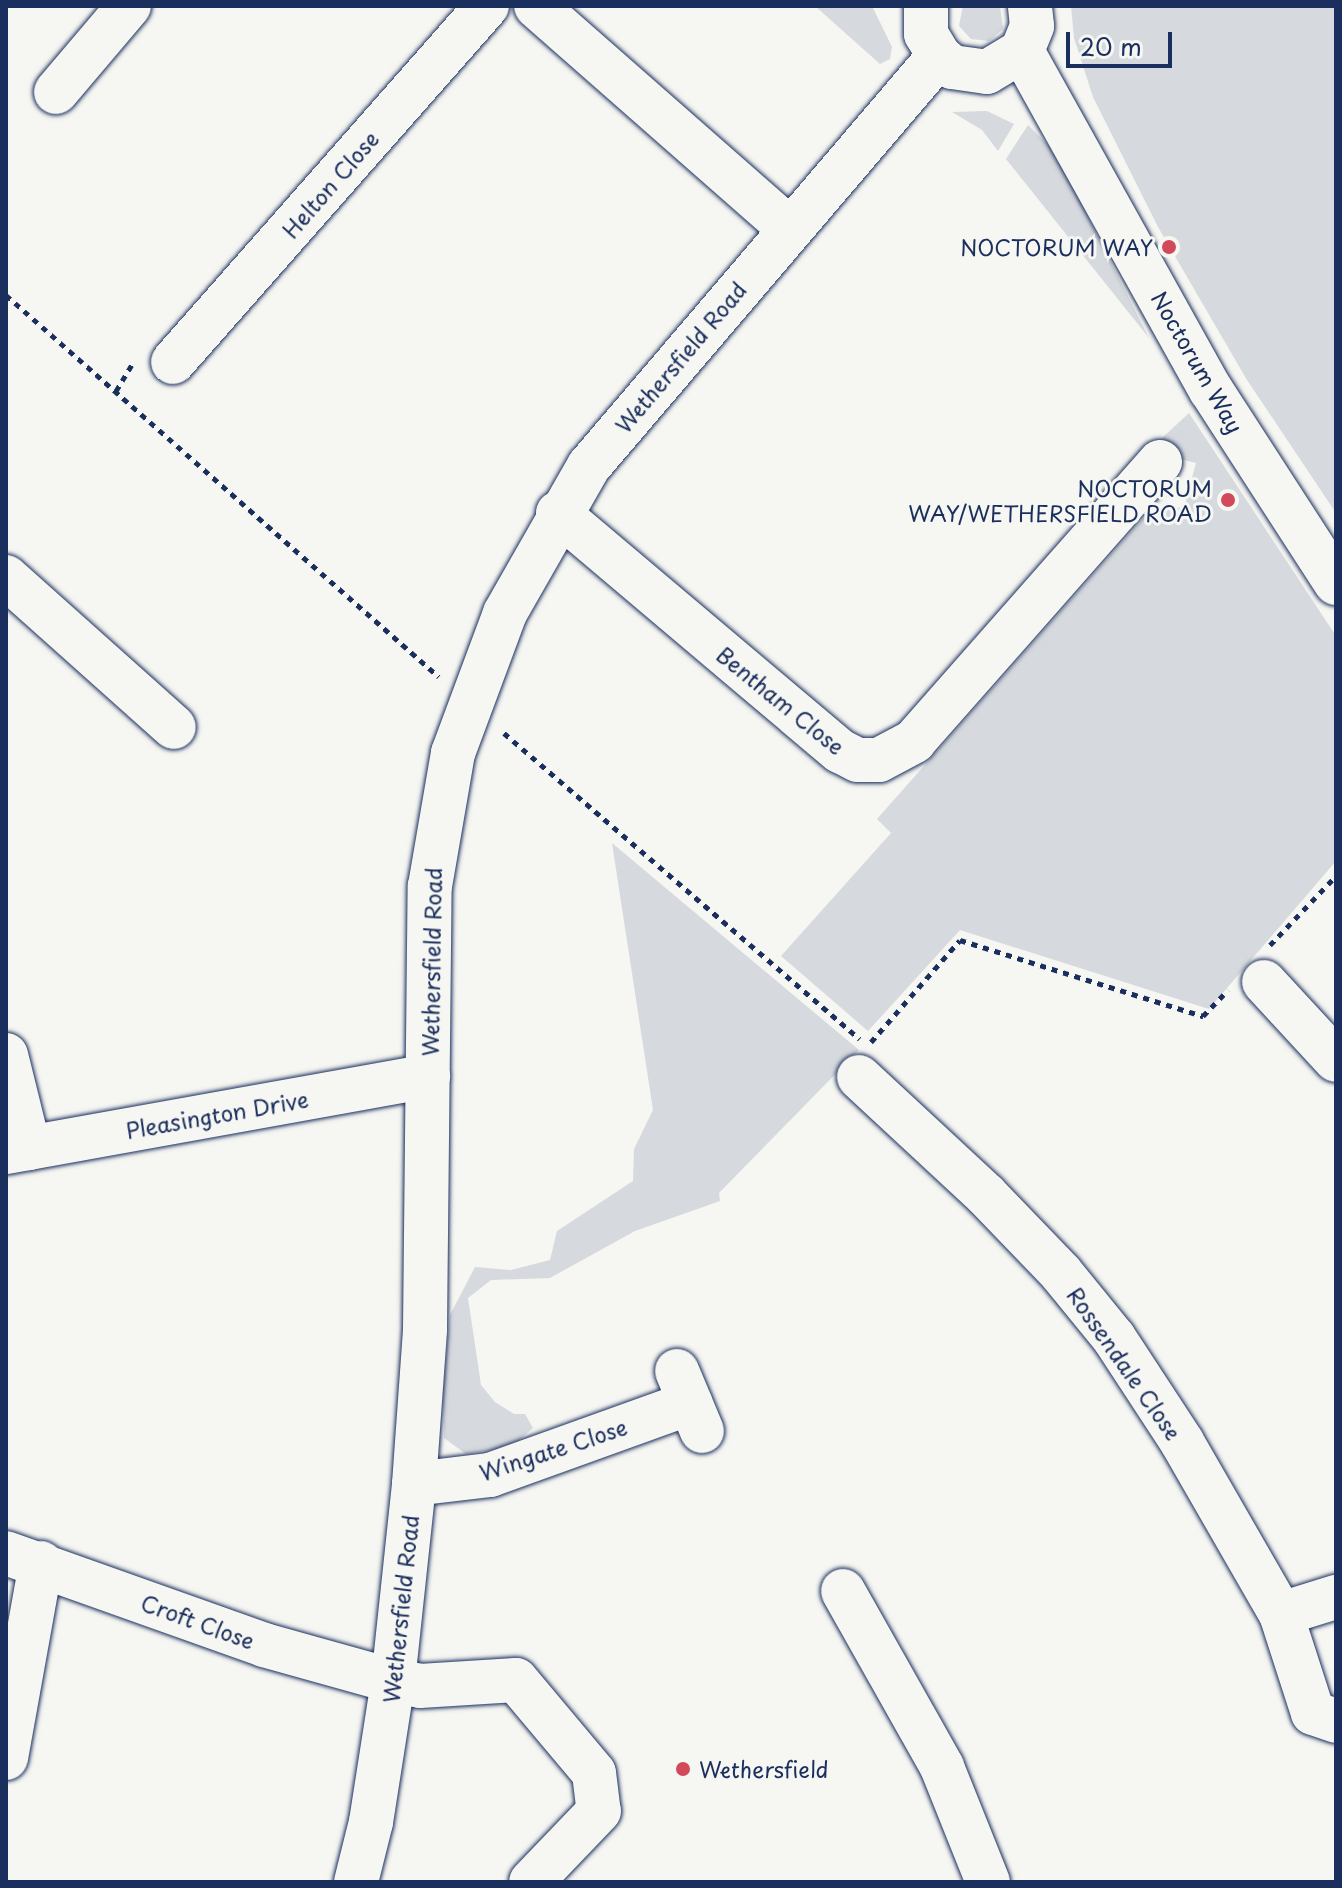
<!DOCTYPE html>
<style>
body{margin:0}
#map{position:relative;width:1342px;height:1888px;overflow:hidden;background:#f6f6f2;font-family:"Playpen Sans",sans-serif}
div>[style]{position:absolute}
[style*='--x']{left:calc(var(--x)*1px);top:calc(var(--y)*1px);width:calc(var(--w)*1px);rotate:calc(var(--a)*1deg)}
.green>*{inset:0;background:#d6d9dd}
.path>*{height:5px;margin-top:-2.5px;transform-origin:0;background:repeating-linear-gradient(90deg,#1b2f5e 0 6px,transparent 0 12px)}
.roads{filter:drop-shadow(0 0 2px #1b2f5e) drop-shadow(0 0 2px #1b2f5e)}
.minor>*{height:44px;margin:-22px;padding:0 22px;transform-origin:22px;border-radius:22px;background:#f6f6f2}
.dots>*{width:22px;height:22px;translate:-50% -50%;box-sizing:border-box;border:4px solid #f6f6f2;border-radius:50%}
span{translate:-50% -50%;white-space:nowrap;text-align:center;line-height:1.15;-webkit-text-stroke:6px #f6f6f2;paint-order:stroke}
.street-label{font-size:22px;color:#1b2f5e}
.poi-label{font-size:22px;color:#1b2f5e}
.right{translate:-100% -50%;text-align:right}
.left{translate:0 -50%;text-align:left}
.frame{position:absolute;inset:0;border:8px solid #1b2f5e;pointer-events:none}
.scale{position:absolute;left:1066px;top:32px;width:106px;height:36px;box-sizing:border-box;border:4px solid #1b2f5e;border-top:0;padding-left:10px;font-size:24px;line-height:28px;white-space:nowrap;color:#1b2f5e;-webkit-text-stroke:6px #f6f6f2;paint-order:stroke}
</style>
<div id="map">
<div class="green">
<div style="clip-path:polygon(815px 6px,872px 6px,892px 47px,890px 59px,880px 64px)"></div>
<div style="clip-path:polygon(963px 6px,1000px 6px,1003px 29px,989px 41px,971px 39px,959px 26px)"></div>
<div style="clip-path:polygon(1071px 6px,1336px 6px,1336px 513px,1247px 380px,1158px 227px,1093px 97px,1074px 38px)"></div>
<div style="clip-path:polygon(987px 111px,1014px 124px,998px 151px,982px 130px,952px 112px)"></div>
<div style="clip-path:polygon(1028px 125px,1056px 153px,1149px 338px,1006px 159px)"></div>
<div style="clip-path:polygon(1189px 413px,1336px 636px,1336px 861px,1209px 1009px,960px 930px,868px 1031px,781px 956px,891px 833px,877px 819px,1154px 506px,1184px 508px,1196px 463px,1172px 457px,1162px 438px)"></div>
<div style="clip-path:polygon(612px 843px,859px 1050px,719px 1193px,720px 1201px,635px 1231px,550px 1278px,491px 1280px,468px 1298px,481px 1385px,495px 1402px,514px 1414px,525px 1414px,533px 1428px,511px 1447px,466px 1454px,444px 1438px,443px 1393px,450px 1315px,475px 1267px,511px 1270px,550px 1260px,557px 1231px,633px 1181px,634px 1149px,653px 1110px)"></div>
</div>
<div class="path">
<div style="--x:6;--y:295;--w:577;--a:41.42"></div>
<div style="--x:116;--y:391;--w:31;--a:-59"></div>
<div style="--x:504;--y:733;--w:469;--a:40.7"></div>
<div style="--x:1270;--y:945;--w:95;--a:-46.3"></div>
<div style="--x:871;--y:1042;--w:135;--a:-48.9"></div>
<div style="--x:960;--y:940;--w:255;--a:17.4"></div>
<div style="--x:1203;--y:1016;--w:36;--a:-46"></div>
</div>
<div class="roads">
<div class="minor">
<div style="--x:536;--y:6;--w:337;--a:41.3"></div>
<div style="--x:926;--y:6;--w:28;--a:90"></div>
<div style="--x:926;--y:34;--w:26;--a:59"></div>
<div style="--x:939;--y:56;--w:17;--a:40"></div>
<div style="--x:952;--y:67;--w:35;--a:8"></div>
<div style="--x:987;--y:72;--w:41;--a:-31"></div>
<div style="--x:1022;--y:51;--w:27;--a:-68"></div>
<div style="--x:1032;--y:26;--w:20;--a:-96"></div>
<div style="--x:1022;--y:51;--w:388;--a:60.9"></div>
<div style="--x:1211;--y:390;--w:230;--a:57.1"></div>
<div style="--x:56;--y:92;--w:113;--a:-49.7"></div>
<div style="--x:173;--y:362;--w:475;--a:-48.6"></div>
<div style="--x:558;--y:513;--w:369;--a:40.2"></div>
<div style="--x:840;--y:751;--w:20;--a:27"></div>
<div style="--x:858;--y:760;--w:21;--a:0"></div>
<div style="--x:879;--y:760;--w:40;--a:-28"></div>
<div style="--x:914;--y:741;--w:372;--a:-48.6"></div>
<div style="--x:6;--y:577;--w:225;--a:41.8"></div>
<div style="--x:1264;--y:982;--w:106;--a:47.3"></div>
<div style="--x:6;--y:1055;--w:96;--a:76.1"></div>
<div style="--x:859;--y:1077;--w:173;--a:42.9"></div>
<div style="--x:986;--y:1195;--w:108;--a:46.1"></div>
<div style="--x:1061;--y:1273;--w:84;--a:50.8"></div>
<div style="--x:1114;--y:1338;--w:124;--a:56.8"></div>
<div style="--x:1182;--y:1442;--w:198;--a:60.1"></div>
<div style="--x:1281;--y:1614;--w:104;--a:72.1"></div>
<div style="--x:1313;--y:1713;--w:24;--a:19"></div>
<div style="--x:6;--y:1152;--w:429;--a:-10.2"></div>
<div style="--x:677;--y:1371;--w:65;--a:67.4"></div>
<div style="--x:414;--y:1484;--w:77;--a:-6.8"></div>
<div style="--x:490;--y:1475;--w:213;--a:-19.8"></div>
<div style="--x:6;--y:1553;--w:274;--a:19.6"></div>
<div style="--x:264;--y:1645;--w:134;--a:15.6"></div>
<div style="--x:393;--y:1681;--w:27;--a:10"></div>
<div style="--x:420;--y:1686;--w:96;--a:-3.6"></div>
<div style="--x:516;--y:1680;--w:121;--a:50"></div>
<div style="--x:594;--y:1773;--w:38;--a:83"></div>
<div style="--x:599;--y:1811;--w:98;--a:133.8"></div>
<div style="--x:843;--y:1591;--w:202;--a:60.6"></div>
<div style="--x:942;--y:1767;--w:124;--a:68.2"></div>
<div style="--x:1281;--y:1614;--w:58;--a:-17.2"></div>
<div style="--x:6;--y:1758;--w:198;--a:-79.8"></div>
<div style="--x:356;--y:1882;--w:62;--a:-76"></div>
<div style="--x:371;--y:1822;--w:143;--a:-81.1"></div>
<div style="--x:393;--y:1681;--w:198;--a:-83.9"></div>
<div style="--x:414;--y:1484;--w:155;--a:-85.9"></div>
<div style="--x:425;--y:1329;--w:443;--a:-89.4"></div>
<div style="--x:430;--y:886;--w:135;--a:-80.2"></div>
<div style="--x:453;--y:753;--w:149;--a:-69.6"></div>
<div style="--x:505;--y:613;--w:169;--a:-60.3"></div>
<div style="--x:589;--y:466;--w:539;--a:-49.51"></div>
</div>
</div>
<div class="dots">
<div style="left:1169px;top:247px;background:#d1495b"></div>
<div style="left:1228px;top:500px;background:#d1495b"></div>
<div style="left:683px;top:1769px;background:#d1495b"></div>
</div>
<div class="street-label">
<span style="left:330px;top:184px;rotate:-49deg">Helton Close</span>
<span style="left:680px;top:357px;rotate:-50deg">Wethersfield Road</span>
<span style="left:1198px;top:362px;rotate:60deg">Noctorum Way</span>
<span style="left:781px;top:700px;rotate:39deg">Bentham Close</span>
<span style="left:431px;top:962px;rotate:-89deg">Wethersfield Road</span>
<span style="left:217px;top:1114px;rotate:-10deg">Pleasington Drive</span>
<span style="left:1125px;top:1363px;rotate:55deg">Rossendale Close</span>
<span style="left:553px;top:1449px;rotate:-18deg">Wingate Close</span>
<span style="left:400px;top:1609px;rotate:-84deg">Wethersfield Road</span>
<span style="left:198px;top:1621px;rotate:20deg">Croft Close</span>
</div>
<div class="poi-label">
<span class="right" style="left:1153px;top:247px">NOCTORUM WAY</span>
<span class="right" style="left:1212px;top:500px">NOCTORUM<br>WAY/WETHERSFIELD ROAD</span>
<span class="left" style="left:699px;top:1769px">Wethersfield</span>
</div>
<div class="frame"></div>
<div class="scale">20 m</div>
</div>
